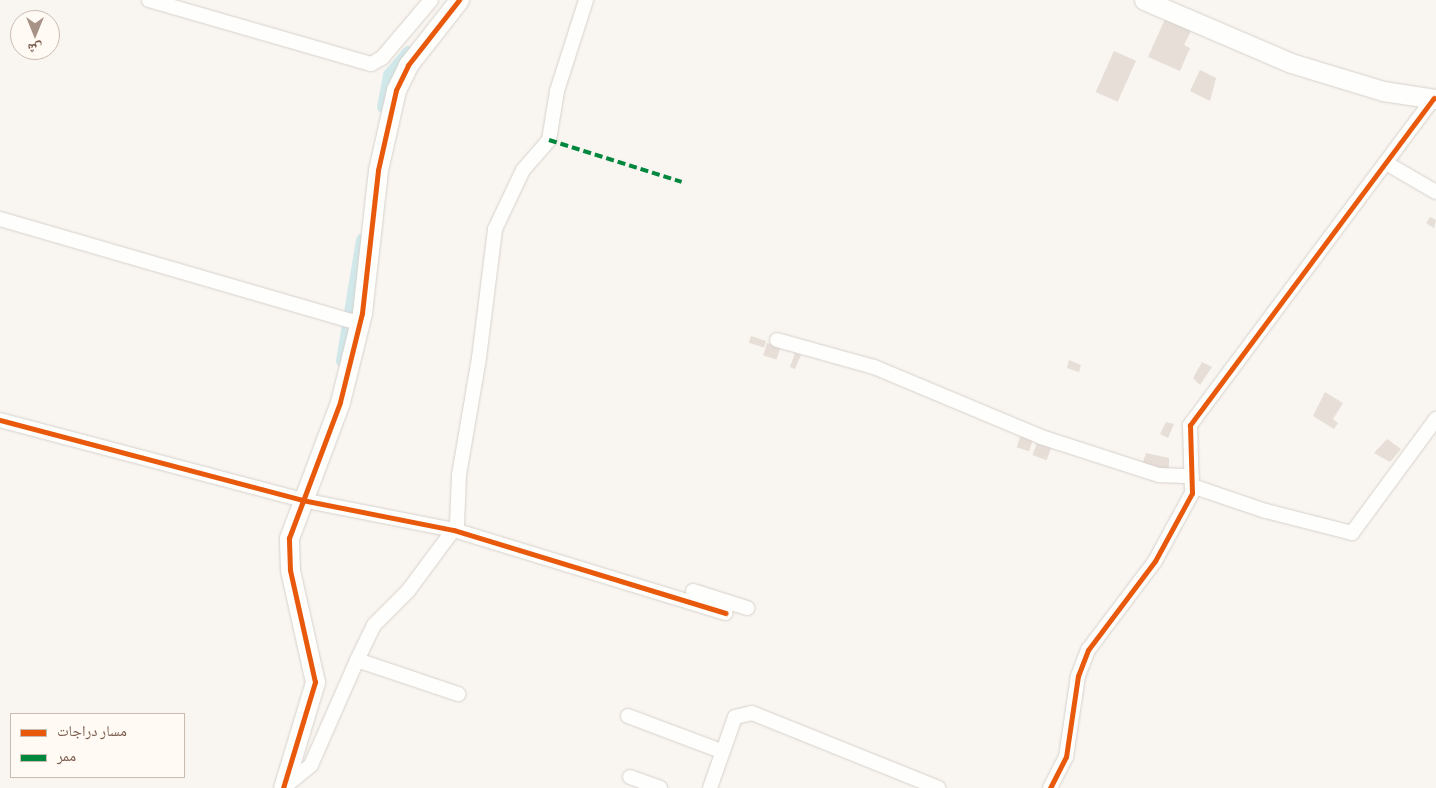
<!DOCTYPE html>
<meta charset="utf-8">
<style>
body{margin:0}
#map{position:relative;width:1436px;height:788px;overflow:hidden;background:#f9f5f0;font-family:Commissioner,"Noto Naskh Arabic",sans-serif}
div>[style]{position:absolute}
[style*='--x']{left:calc(var(--x)*1px);top:calc(var(--y)*1px);width:calc(var(--w)*1px);rotate:calc(var(--a)*1deg)}
.canal>*{height:12px;margin:-6px;padding:0 6px;transform-origin:6px;border-radius:6px;background:#d0e8ea}
.building>*{inset:0;background:#e6ded7;transform-origin:0 0}
.roads{filter:drop-shadow(0 0 1px #d7d1cb) drop-shadow(0 0 1px #d7d1cb)}
.street>*{height:14px;margin:-7px;padding:0 7px;transform-origin:7px;border-radius:7px;background:#fefefd}
.secondary>*{height:19px;margin:-9.5px;padding:0 9.5px;transform-origin:9.5px;border-radius:9.5px;background:#fefefd}
.quiet>*{height:4px;margin-top:-2px;transform-origin:0;background:repeating-linear-gradient(90deg,#00873e 0 8px,transparent 0 12px)}
.cycleway>*{height:5px;margin:-2.5px;padding:0 2.5px;transform-origin:2.5px;border-radius:2.5px;background:#e8590c}
span{translate:-50% -50%;white-space:nowrap;text-align:center;line-height:1.15;-webkit-text-stroke:5px #fffaf3;paint-order:stroke}
.legend{position:absolute;left:10px;top:713px;width:175px;height:65px;box-sizing:border-box;background:#fffaf3;border:1px solid #cabbb1;margin:0;padding:6px 9px;list-style:none;font-size:15px;color:#7a5c4d}
.legend li{display:flex;align-items:center;gap:10px;height:25px}
.legend b{width:25px;border:1px solid #cabbb1}
.north{position:absolute;left:10px;top:10px;width:50px;height:50px;box-sizing:border-box;background:#fffaf3;border:1px solid #cabbb1;border-radius:50%;rotate:180deg;font-size:14px;font-weight:700;line-height:20px;text-align:center;color:#7a5c4d}
.north::after{content:'';display:block;margin:auto;width:18px;height:22px;background:#a69286;clip-path:polygon(50% 0,100% 100%,50% 72%,0 100%)}
</style>
<div id="map">
<div class="canal">
<div style="--x:383;--y:107;--w:33;--a:-79"></div>
<div style="--x:389;--y:75;--w:30;--a:-50"></div>
<div style="--x:342;--y:361;--w:123;--a:-80.6"></div>
</div>
<div class="building">
<div style="clip-path:polygon(1165px 19px,1191px 31px,1184px 45px,1190px 48px,1180px 71px,1148px 57px)"></div>
<div style="left:1114px;top:51px;width:24px;height:45px;rotate:24deg"></div>
<div style="clip-path:polygon(1200px 70px,1216px 78px,1210px 101px,1190px 91px)"></div>
<div style="clip-path:polygon(1430px 217px,1436px 220px,1434px 228px,1426px 223px)"></div>
<div style="left:751px;top:336px;width:16px;height:7px;rotate:18deg"></div>
<div style="left:767px;top:343px;width:14px;height:13px;rotate:17deg"></div>
<div style="clip-path:polygon(795px 353px,801px 355px,795px 369px,790px 367px)"></div>
<div style="clip-path:polygon(1069px 360px,1081px 365px,1079px 372px,1067px 368px)"></div>
<div style="clip-path:polygon(1202px 362px,1212px 367px,1200px 385px,1193px 378px)"></div>
<div style="clip-path:polygon(1325px 392px,1343px 403px,1333px 419px,1338px 423px,1334px 429px,1313px 416px)"></div>
<div style="clip-path:polygon(1166px 422px,1174px 424px,1168px 438px,1160px 434px)"></div>
<div style="left:1021px;top:434px;width:13px;height:14px;rotate:18deg"></div>
<div style="clip-path:polygon(1387px 439px,1401px 449px,1390px 462px,1374px 453px)"></div>
<div style="left:1038px;top:440px;width:15px;height:16px;rotate:20deg"></div>
<div style="clip-path:polygon(1146px 453px,1169px 458px,1169px 472px,1142px 465px)"></div>
</div>
<div class="roads">
<div class="street">
<div style="--x:149;--y:0;--w:231;--a:16.1"></div>
<div style="--x:371;--y:64;--w:13;--a:-29"></div>
<div style="--x:382;--y:58;--w:76;--a:-49.8"></div>
<div style="--x:1386;--y:163;--w:58;--a:30.1"></div>
<div style="--x:0;--y:219;--w:374;--a:16.2"></div>
<div style="--x:777;--y:340;--w:101;--a:15.6"></div>
<div style="--x:874;--y:367;--w:181;--a:22.7"></div>
<div style="--x:1041;--y:437;--w:124;--a:17.9"></div>
<div style="--x:1159;--y:475;--w:33;--a:2"></div>
<div style="--x:0;--y:420;--w:312;--a:14.8"></div>
<div style="--x:302;--y:500;--w:155;--a:11.2"></div>
<div style="--x:454;--y:530;--w:284;--a:17"></div>
<div style="--x:1192;--y:486;--w:78;--a:18.7"></div>
<div style="--x:1266;--y:511;--w:89;--a:14.3"></div>
<div style="--x:1352;--y:533;--w:142;--a:-53.6"></div>
<div style="--x:693;--y:591;--w:57;--a:17.5"></div>
<div style="--x:357;--y:660;--w:39;--a:-64"></div>
<div style="--x:374;--y:625;--w:48;--a:-45"></div>
<div style="--x:408;--y:591;--w:82;--a:-53.4"></div>
<div style="--x:457;--y:525;--w:50;--a:-87.7"></div>
<div style="--x:459;--y:475;--w:119;--a:-80.3"></div>
<div style="--x:479;--y:358;--w:130;--a:-82.9"></div>
<div style="--x:495;--y:229;--w:65;--a:-64.6"></div>
<div style="--x:523;--y:170;--w:40;--a:-49"></div>
<div style="--x:549;--y:140;--w:50;--a:-80.7"></div>
<div style="--x:557;--y:91;--w:96;--a:-72.3"></div>
<div style="--x:628;--y:716;--w:99;--a:20.6"></div>
<div style="--x:630;--y:777;--w:32;--a:20"></div>
<div style="--x:284;--y:787;--w:35;--a:-39"></div>
<div style="--x:311;--y:765;--w:115;--a:-66.3"></div>
<div style="--x:357;--y:660;--w:107;--a:18.6"></div>
<div style="--x:710;--y:788;--w:75;--a:-70.6"></div>
<div style="--x:735;--y:717;--w:17;--a:-13"></div>
<div style="--x:752;--y:713;--w:201;--a:21.9"></div>
<div style="--x:1050;--y:788;--w:35;--a:-63"></div>
<div style="--x:1066;--y:757;--w:82;--a:-81.6"></div>
<div style="--x:1078;--y:676;--w:28;--a:-69"></div>
<div style="--x:1088;--y:650;--w:111;--a:-53"></div>
<div style="--x:1155;--y:561;--w:77;--a:-61.4"></div>
<div style="--x:1192;--y:493;--w:68;--a:-91.7"></div>
<div style="--x:1190;--y:425;--w:408;--a:-53.3"></div>
</div>
<div class="secondary">
<div style="--x:1144;--y:0;--w:160;--a:23.2"></div>
<div style="--x:1291;--y:63;--w:96;--a:16.9"></div>
<div style="--x:1383;--y:91;--w:54;--a:8.6"></div>
<div style="--x:283;--y:788;--w:111;--a:-73.2"></div>
<div style="--x:315;--y:682;--w:115;--a:-102.6"></div>
<div style="--x:290;--y:570;--w:32;--a:-92"></div>
<div style="--x:289;--y:538;--w:145;--a:-69.4"></div>
<div style="--x:340;--y:402;--w:92;--a:-76.1"></div>
<div style="--x:362;--y:313;--w:144;--a:-83.6"></div>
<div style="--x:378;--y:170;--w:82;--a:-77.3"></div>
<div style="--x:396;--y:90;--w:28;--a:-64"></div>
<div style="--x:408;--y:65;--w:83;--a:-51.9"></div>
</div>
</div>
<div class="quiet">
<div style="--x:549;--y:140;--w:139;--a:17.5"></div>
</div>
<div class="cycleway">
<div style="--x:0;--y:420;--w:312;--a:14.8"></div>
<div style="--x:302;--y:500;--w:155;--a:11.2"></div>
<div style="--x:454;--y:530;--w:284;--a:17"></div>
<div style="--x:283;--y:788;--w:111;--a:-73.2"></div>
<div style="--x:315;--y:682;--w:115;--a:-102.6"></div>
<div style="--x:290;--y:570;--w:32;--a:-92"></div>
<div style="--x:289;--y:538;--w:145;--a:-69.4"></div>
<div style="--x:340;--y:402;--w:92;--a:-76.1"></div>
<div style="--x:362;--y:313;--w:144;--a:-83.6"></div>
<div style="--x:378;--y:170;--w:82;--a:-77.3"></div>
<div style="--x:396;--y:90;--w:28;--a:-64"></div>
<div style="--x:408;--y:65;--w:83;--a:-51.9"></div>
<div style="--x:1050;--y:788;--w:35;--a:-63"></div>
<div style="--x:1066;--y:757;--w:82;--a:-81.6"></div>
<div style="--x:1078;--y:676;--w:28;--a:-69"></div>
<div style="--x:1088;--y:650;--w:111;--a:-53"></div>
<div style="--x:1155;--y:561;--w:77;--a:-61.4"></div>
<div style="--x:1192;--y:493;--w:68;--a:-91.7"></div>
<div style="--x:1190;--y:425;--w:408;--a:-53.3"></div>
</div>
<ul class="legend">
<li><b style="height:6px;background:#e8590c"></b>مسار دراجات</li>
<li><b style="height:6px;background:#00873e"></b>ممر</li>
</ul>
<div class="north">ش</div>
</div>
